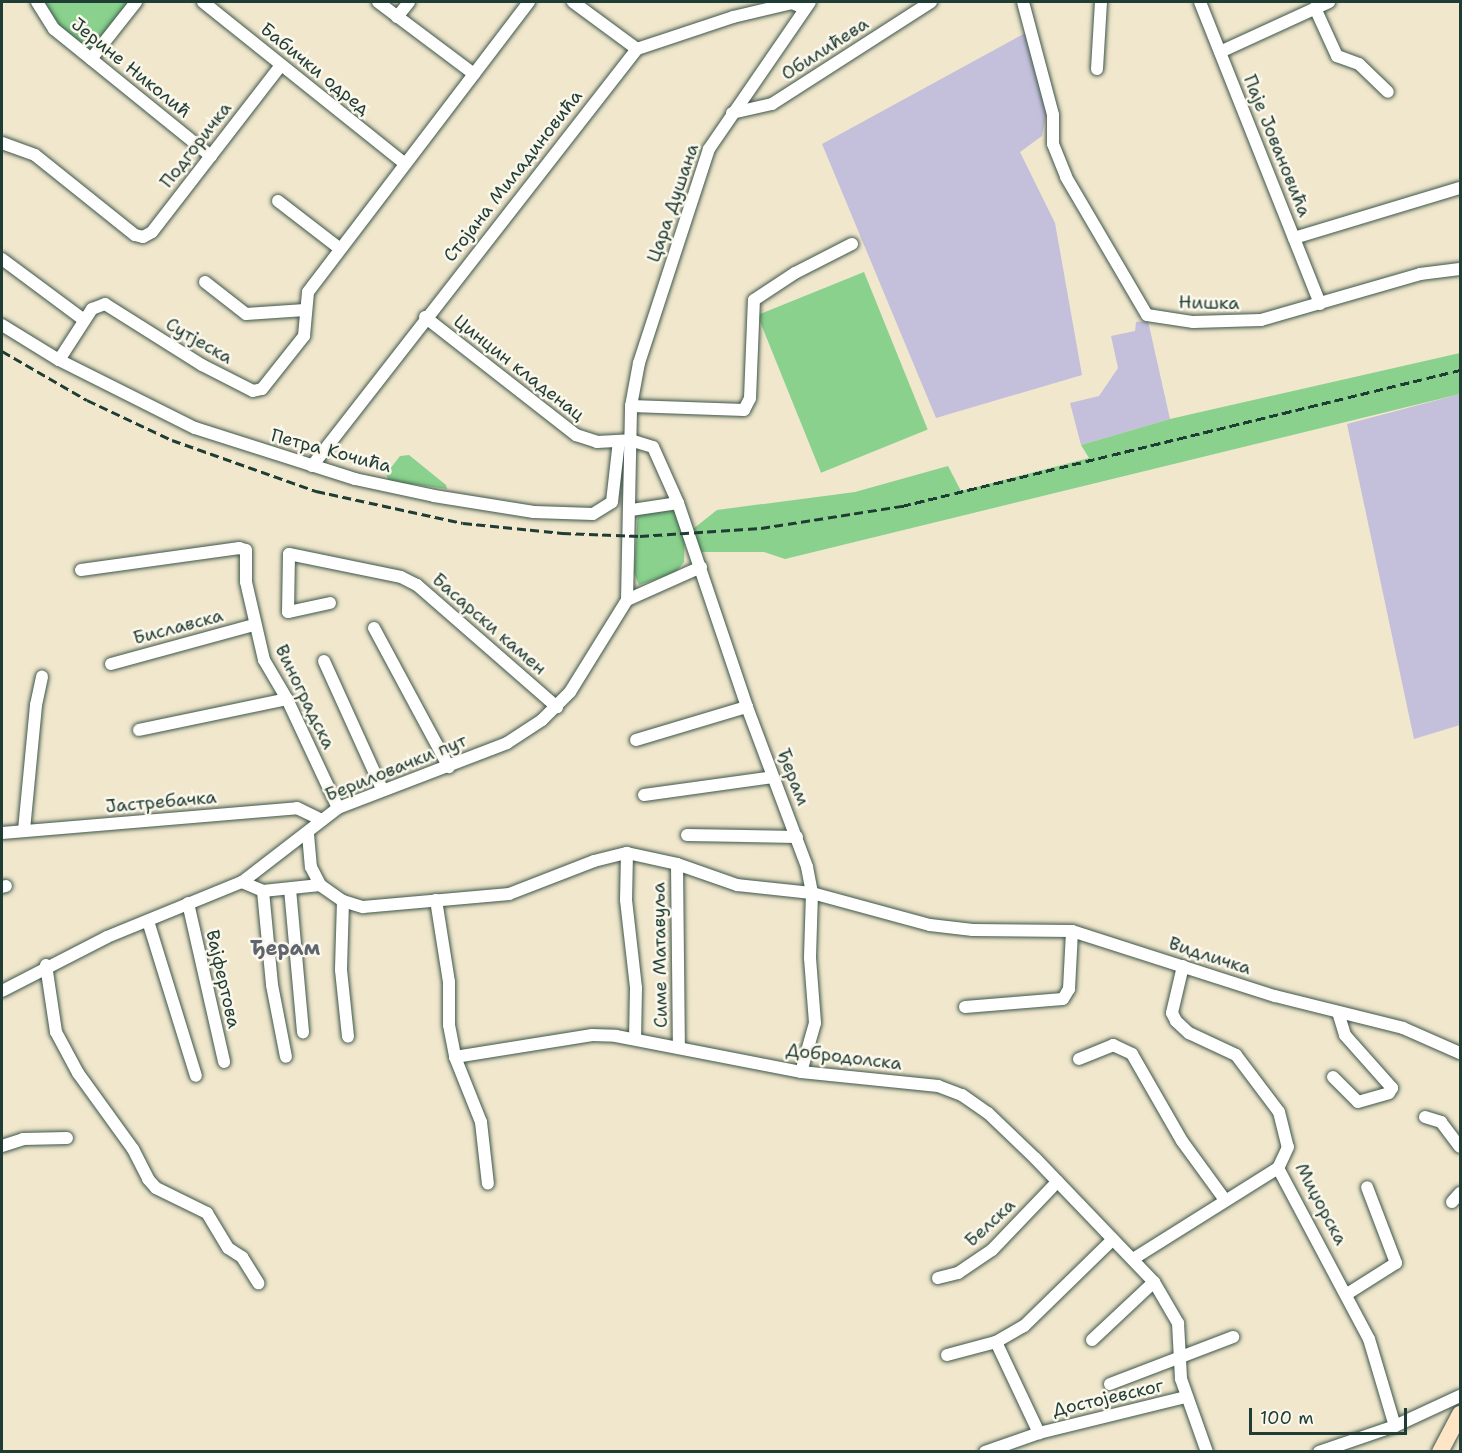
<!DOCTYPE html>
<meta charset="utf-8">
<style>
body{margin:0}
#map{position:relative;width:1462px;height:1453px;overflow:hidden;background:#f0e7cc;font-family:"Shantell Sans",sans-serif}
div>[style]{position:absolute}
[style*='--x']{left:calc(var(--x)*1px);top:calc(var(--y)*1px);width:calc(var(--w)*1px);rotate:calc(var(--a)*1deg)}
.industrial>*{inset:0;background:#c4c0db}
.green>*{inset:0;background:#89d18d;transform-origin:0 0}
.roads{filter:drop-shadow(0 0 2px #3e564b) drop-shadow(0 0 2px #3e564b)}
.minor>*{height:12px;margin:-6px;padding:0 6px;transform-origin:6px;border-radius:6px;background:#fff}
.secondary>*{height:16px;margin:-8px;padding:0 8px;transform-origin:8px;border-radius:8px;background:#fee5c5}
.rail>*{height:3px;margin-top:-1.5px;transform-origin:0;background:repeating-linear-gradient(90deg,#1f3d34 0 9px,transparent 0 13.5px)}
span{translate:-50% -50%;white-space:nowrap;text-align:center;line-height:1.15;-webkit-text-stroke:5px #fbf7ec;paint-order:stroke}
.street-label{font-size:18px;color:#1f3d34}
.neighbourhood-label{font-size:20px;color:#5e656e;font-weight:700}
.frame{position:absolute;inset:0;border:3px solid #1f3d34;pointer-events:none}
.scale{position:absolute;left:1249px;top:1408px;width:158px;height:27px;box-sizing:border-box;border:3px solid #1f3d34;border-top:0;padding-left:8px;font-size:18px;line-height:21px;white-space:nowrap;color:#1f3d34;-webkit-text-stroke:4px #fbf7ec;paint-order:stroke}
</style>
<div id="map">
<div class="industrial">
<div style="clip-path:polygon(1027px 32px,1047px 110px,1042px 136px,1020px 152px,1055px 223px,1082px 375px,936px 418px,822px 144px)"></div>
<div style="clip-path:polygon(1148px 321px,1170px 419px,1081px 445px,1070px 403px,1099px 396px,1118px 368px,1111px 336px,1135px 331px,1136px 322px)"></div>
<div style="clip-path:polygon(1460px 394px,1460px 725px,1414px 739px,1347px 424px)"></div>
</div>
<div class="green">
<div style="clip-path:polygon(45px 2px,132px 2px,93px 52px,56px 24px)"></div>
<div style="left:864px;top:272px;width:170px;height:115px;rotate:68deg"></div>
<div style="clip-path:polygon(1460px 353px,1460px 394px,785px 559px,764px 552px,700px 552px,693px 529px,717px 510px,855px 492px,948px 466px,961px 491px,1089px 458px,1081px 445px,1170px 419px)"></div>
<div style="clip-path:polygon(409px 455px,446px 485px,447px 489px,389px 481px,386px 474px,400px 456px)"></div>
<div style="clip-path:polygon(673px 506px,685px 530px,684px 562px,675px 573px,639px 585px,634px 573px,638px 512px)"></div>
</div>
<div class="roads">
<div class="minor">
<div style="--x:37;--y:2;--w:32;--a:58"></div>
<div style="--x:54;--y:29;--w:202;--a:39"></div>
<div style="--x:203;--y:2;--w:259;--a:38.7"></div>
<div style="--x:378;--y:2;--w:120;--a:36.9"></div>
<div style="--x:573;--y:2;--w:79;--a:36.3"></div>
<div style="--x:1023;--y:2;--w:117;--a:75.1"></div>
<div style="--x:1053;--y:115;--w:29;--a:90"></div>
<div style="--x:1053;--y:144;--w:35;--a:68"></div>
<div style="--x:1066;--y:177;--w:160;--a:59.6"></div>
<div style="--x:1147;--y:315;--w:47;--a:8.7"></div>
<div style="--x:1193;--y:322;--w:68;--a:-1.7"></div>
<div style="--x:1261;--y:320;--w:166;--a:-16.1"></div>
<div style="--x:1420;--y:274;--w:40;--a:-7.1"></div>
<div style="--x:1200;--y:2;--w:325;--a:68.3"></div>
<div style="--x:1315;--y:8;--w:53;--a:65.4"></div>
<div style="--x:1337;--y:56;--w:23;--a:20"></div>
<div style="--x:1359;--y:64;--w:40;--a:44"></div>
<div style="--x:397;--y:17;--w:19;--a:-51"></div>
<div style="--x:1220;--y:52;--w:120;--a:-24.6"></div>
<div style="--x:91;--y:59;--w:73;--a:-51.7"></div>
<div style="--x:1097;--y:69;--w:67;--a:-86.6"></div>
<div style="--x:732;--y:113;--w:41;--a:-12.7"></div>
<div style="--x:772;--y:104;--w:189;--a:-32.7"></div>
<div style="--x:2;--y:143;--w:35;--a:20"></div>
<div style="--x:35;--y:155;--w:128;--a:38.7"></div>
<div style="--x:135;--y:235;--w:8;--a:14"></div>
<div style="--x:143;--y:237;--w:10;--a:-29"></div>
<div style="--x:152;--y:232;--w:211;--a:-52.3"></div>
<div style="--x:278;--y:201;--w:77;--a:37.6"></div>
<div style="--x:1294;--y:238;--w:173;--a:-16.8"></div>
<div style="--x:2;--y:259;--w:102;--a:36.6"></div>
<div style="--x:205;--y:282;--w:52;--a:38"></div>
<div style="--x:246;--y:314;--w:59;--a:-3.9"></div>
<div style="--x:425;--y:317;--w:192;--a:38"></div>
<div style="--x:576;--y:435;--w:22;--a:18"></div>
<div style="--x:597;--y:442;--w:33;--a:-3"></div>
<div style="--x:630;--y:440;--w:24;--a:17"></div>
<div style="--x:653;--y:447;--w:61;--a:65.9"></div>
<div style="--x:678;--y:503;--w:48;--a:171.5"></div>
<div style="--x:2;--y:325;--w:67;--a:31.6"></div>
<div style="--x:59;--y:360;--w:152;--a:26.6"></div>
<div style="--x:195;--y:428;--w:168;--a:17.7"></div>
<div style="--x:355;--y:479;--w:81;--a:12.1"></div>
<div style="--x:434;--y:496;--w:101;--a:9.1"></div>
<div style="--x:534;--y:512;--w:59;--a:1.9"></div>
<div style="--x:593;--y:514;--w:22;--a:-32"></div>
<div style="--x:612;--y:502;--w:61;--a:-83.5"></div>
<div style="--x:59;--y:360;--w:61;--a:-57.1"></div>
<div style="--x:92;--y:309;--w:14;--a:-21"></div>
<div style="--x:105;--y:304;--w:115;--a:32.2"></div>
<div style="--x:202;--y:365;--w:57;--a:27"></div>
<div style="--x:253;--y:391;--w:9;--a:-13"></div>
<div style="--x:262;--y:389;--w:68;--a:-51.6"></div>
<div style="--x:304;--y:336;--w:44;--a:-84.8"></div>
<div style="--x:308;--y:292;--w:365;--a:-52.7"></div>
<div style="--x:631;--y:406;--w:113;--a:2"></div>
<div style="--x:744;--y:410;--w:13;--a:-63"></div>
<div style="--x:750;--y:398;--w:98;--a:-87.7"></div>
<div style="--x:754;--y:300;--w:49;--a:-33.4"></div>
<div style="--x:795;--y:273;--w:64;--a:-27"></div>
<div style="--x:312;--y:466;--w:529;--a:-52.07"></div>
<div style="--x:637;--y:49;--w:101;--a:-18.4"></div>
<div style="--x:733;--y:17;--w:61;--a:-13.3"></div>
<div style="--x:792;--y:3;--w:13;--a:23"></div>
<div style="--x:678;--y:503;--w:215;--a:71.3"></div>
<div style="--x:747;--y:707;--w:171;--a:69.4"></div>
<div style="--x:807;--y:867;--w:26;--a:79"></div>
<div style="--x:812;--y:893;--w:65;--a:91.8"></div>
<div style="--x:810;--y:958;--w:65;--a:85.6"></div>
<div style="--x:815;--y:1023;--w:51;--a:105.9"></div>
<div style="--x:81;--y:570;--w:160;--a:-7.9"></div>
<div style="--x:239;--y:548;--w:7;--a:16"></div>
<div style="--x:246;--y:550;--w:32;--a:90"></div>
<div style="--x:246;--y:582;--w:80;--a:77"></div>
<div style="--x:264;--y:660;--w:45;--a:59.5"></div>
<div style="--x:287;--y:699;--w:120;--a:64.9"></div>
<div style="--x:627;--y:600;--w:194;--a:-88.8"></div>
<div style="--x:631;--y:406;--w:44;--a:-79.5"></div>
<div style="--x:639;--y:363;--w:225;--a:-71.9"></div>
<div style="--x:709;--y:149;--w:178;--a:-55.5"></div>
<div style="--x:330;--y:603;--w:43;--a:167.9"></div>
<div style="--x:288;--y:612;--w:58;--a:-89"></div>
<div style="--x:289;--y:554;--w:114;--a:11.6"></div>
<div style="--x:401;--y:577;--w:18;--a:27"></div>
<div style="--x:417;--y:585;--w:186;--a:41.1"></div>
<div style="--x:374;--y:628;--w:158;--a:61.7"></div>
<div style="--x:324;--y:661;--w:141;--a:65.6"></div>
<div style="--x:111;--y:664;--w:148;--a:-15.3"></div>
<div style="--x:139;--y:730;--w:151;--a:-11.8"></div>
<div style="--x:636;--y:740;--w:116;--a:-16.6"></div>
<div style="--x:644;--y:795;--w:130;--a:-7.9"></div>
<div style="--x:24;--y:830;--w:126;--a:-84.5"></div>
<div style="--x:36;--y:705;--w:29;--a:-78"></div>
<div style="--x:2;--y:833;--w:296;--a:-4.8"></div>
<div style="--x:297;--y:808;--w:25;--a:26"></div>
<div style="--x:308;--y:834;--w:33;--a:85"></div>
<div style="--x:311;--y:867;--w:20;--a:63"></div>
<div style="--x:320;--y:885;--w:28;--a:35"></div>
<div style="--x:343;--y:901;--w:21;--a:17"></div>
<div style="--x:363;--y:907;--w:147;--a:-5.1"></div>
<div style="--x:509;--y:894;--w:91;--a:-21.2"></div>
<div style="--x:594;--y:861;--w:34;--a:-14"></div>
<div style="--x:627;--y:853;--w:51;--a:12.4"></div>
<div style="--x:677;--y:864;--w:64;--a:19.3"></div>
<div style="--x:737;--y:885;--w:75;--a:6.1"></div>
<div style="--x:812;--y:893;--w:122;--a:15.2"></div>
<div style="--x:930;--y:925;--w:43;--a:6.6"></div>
<div style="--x:973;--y:930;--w:99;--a:0.6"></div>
<div style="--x:1072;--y:931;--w:213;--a:17.8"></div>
<div style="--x:1275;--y:996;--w:132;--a:14"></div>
<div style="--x:1403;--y:1028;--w:62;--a:23.7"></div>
<div style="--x:687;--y:835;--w:110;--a:1"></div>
<div style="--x:627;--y:853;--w:47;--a:91.2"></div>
<div style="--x:626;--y:900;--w:89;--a:83.5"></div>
<div style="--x:636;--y:988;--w:51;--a:91.1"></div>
<div style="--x:677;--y:864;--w:183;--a:89.4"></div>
<div style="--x:242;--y:882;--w:23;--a:23"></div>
<div style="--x:263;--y:891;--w:57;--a:-6"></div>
<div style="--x:2;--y:887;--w:4;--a:-14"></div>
<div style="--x:290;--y:889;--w:144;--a:84.8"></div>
<div style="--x:263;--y:891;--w:94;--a:84.5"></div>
<div style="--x:272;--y:985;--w:73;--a:79"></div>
<div style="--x:436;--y:900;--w:83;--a:81"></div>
<div style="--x:449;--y:982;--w:43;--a:90"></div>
<div style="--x:449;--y:1025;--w:33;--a:79"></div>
<div style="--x:455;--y:1057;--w:70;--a:68.2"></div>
<div style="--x:481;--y:1122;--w:62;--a:83.6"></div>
<div style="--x:343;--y:901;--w:69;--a:91.7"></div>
<div style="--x:341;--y:970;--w:67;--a:84"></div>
<div style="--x:188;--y:903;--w:163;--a:77.2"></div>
<div style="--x:148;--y:921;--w:162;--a:72.8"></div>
<div style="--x:46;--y:965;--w:68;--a:81.5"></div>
<div style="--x:56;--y:1032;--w:47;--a:61.8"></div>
<div style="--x:78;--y:1073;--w:94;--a:54.1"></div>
<div style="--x:133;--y:1149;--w:34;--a:63"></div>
<div style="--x:148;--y:1179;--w:12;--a:48"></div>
<div style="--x:156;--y:1188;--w:57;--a:26.1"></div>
<div style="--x:207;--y:1213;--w:41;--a:59"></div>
<div style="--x:228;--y:1248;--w:17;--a:33"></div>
<div style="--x:242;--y:1257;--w:31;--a:58"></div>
<div style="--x:1183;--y:966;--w:48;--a:103.2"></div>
<div style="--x:1172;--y:1013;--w:9;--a:63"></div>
<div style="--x:1176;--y:1021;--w:18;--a:43"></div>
<div style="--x:1189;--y:1033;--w:52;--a:25.1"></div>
<div style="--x:1236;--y:1055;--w:71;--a:53"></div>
<div style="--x:1279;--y:1112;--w:36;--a:76"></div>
<div style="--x:1288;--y:1147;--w:23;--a:115"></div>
<div style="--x:1278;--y:1168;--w:194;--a:62"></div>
<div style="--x:1369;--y:1339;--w:91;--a:73.4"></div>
<div style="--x:2;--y:991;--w:118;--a:-27.2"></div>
<div style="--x:107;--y:937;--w:146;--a:-22.2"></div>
<div style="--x:242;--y:882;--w:121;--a:-37.6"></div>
<div style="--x:338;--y:808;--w:181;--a:-21"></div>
<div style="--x:507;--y:743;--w:42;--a:-33.3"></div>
<div style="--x:542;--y:720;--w:40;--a:-45"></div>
<div style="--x:570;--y:692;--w:108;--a:-58.2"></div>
<div style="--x:627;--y:600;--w:81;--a:-24"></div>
<div style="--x:965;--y:1007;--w:98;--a:-4.7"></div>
<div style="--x:1063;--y:999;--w:12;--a:-59"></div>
<div style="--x:1069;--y:989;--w:58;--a:-87"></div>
<div style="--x:455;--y:1057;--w:139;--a:-9.1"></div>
<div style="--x:592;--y:1035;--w:24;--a:2"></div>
<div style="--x:616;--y:1036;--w:188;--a:11"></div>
<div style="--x:801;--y:1072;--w:138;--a:5.8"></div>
<div style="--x:938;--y:1086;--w:26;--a:21"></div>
<div style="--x:962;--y:1095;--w:32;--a:35"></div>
<div style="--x:988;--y:1113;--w:65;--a:43.8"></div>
<div style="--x:1035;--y:1158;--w:172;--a:46.2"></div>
<div style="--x:1154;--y:1282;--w:48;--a:59.7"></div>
<div style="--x:1178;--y:1323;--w:56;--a:86.9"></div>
<div style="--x:1181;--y:1379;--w:77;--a:70.4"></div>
<div style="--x:1079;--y:1059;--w:37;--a:-22"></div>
<div style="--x:1113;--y:1045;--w:21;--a:25"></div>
<div style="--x:1132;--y:1054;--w:100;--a:60.1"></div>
<div style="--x:1182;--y:1141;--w:73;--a:53.9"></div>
<div style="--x:1333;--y:1077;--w:35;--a:45"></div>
<div style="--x:1358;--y:1102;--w:32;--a:-16"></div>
<div style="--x:1389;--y:1093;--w:6;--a:-59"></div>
<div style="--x:1392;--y:1088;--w:71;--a:-131.6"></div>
<div style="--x:1345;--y:1035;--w:24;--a:-107"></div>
<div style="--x:1425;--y:1117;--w:17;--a:17"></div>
<div style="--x:1441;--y:1122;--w:31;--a:53"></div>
<div style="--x:2;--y:1146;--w:22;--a:-18"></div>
<div style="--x:23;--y:1139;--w:44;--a:-1.3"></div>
<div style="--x:1452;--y:1202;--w:12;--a:-48"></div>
<div style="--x:1133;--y:1259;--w:171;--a:-32.1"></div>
<div style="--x:938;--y:1278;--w:21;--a:-14"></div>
<div style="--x:958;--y:1273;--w:41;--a:-34.1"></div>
<div style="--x:992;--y:1250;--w:95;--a:-46.3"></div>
<div style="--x:1347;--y:1294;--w:58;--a:-32.3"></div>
<div style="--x:1396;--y:1263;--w:81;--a:-110.9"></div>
<div style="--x:1092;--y:1340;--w:85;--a:-43.1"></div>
<div style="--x:996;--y:1342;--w:101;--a:64.7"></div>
<div style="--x:947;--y:1355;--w:51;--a:-14.9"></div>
<div style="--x:996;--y:1342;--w:32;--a:-30"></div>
<div style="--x:1024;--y:1326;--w:124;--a:-44.3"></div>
<div style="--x:1110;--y:1384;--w:132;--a:-20.9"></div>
<div style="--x:985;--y:1452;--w:57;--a:-19.4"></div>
<div style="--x:1039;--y:1433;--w:151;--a:-13.8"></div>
<div style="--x:1319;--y:1452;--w:80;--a:-18.9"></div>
<div style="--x:1395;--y:1426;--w:72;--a:-24.8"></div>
</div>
<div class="secondary">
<div style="--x:1440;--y:1452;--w:43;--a:-62.2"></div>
</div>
</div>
<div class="rail">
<div style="--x:2;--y:351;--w:98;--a:30"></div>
<div style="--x:87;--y:400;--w:94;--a:25.2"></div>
<div style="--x:172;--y:440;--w:153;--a:19.5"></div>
<div style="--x:316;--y:491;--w:150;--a:12.3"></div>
<div style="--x:463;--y:523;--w:100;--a:5.8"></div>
<div style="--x:562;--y:533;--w:78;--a:2.2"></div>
<div style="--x:640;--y:536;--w:121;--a:-3.8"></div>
<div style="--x:761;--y:528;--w:143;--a:-8.9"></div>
<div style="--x:902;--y:506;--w:574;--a:-13.7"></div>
</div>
<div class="street-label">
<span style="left:825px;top:49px;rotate:-33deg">Обилићева</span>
<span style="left:131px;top:68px;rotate:39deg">Јерине Николић</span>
<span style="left:315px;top:69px;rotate:39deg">Бабички одред</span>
<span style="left:196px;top:145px;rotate:-52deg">Подгоричка</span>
<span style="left:1277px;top:146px;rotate:68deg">Паје Јовановића</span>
<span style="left:513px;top:176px;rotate:-52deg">Стојана Миладиновића</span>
<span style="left:673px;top:203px;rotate:-71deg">Цара Душана</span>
<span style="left:1209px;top:303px;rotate:1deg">Нишка</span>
<span style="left:199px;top:341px;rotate:30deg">Сутјеска</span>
<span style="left:519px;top:368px;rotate:38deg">Цинцин кладенац</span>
<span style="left:331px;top:451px;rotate:15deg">Петра Кочића</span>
<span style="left:489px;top:624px;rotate:41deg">Басарски камен</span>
<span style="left:178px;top:627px;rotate:-15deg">Биславска</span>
<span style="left:305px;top:697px;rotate:64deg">Виноградска</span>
<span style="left:396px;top:768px;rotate:-22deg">Бериловачки пут</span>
<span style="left:793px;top:777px;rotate:69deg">Ђерам</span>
<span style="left:161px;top:802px;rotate:-5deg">Јастребачка</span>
<span style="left:660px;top:955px;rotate:-91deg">Симе Матавуља</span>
<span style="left:1210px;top:956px;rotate:18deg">Видличка</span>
<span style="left:223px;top:979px;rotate:77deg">Вајфертова</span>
<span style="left:844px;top:1057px;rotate:7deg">Добродолска</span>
<span style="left:1321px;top:1204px;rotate:62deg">Миџорска</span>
<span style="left:990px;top:1223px;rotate:-43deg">Белска</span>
<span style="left:1108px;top:1398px;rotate:-13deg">Достојевског</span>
</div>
<div class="neighbourhood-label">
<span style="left:285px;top:948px">Ђерам</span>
</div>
<div class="frame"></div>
<div class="scale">100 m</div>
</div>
